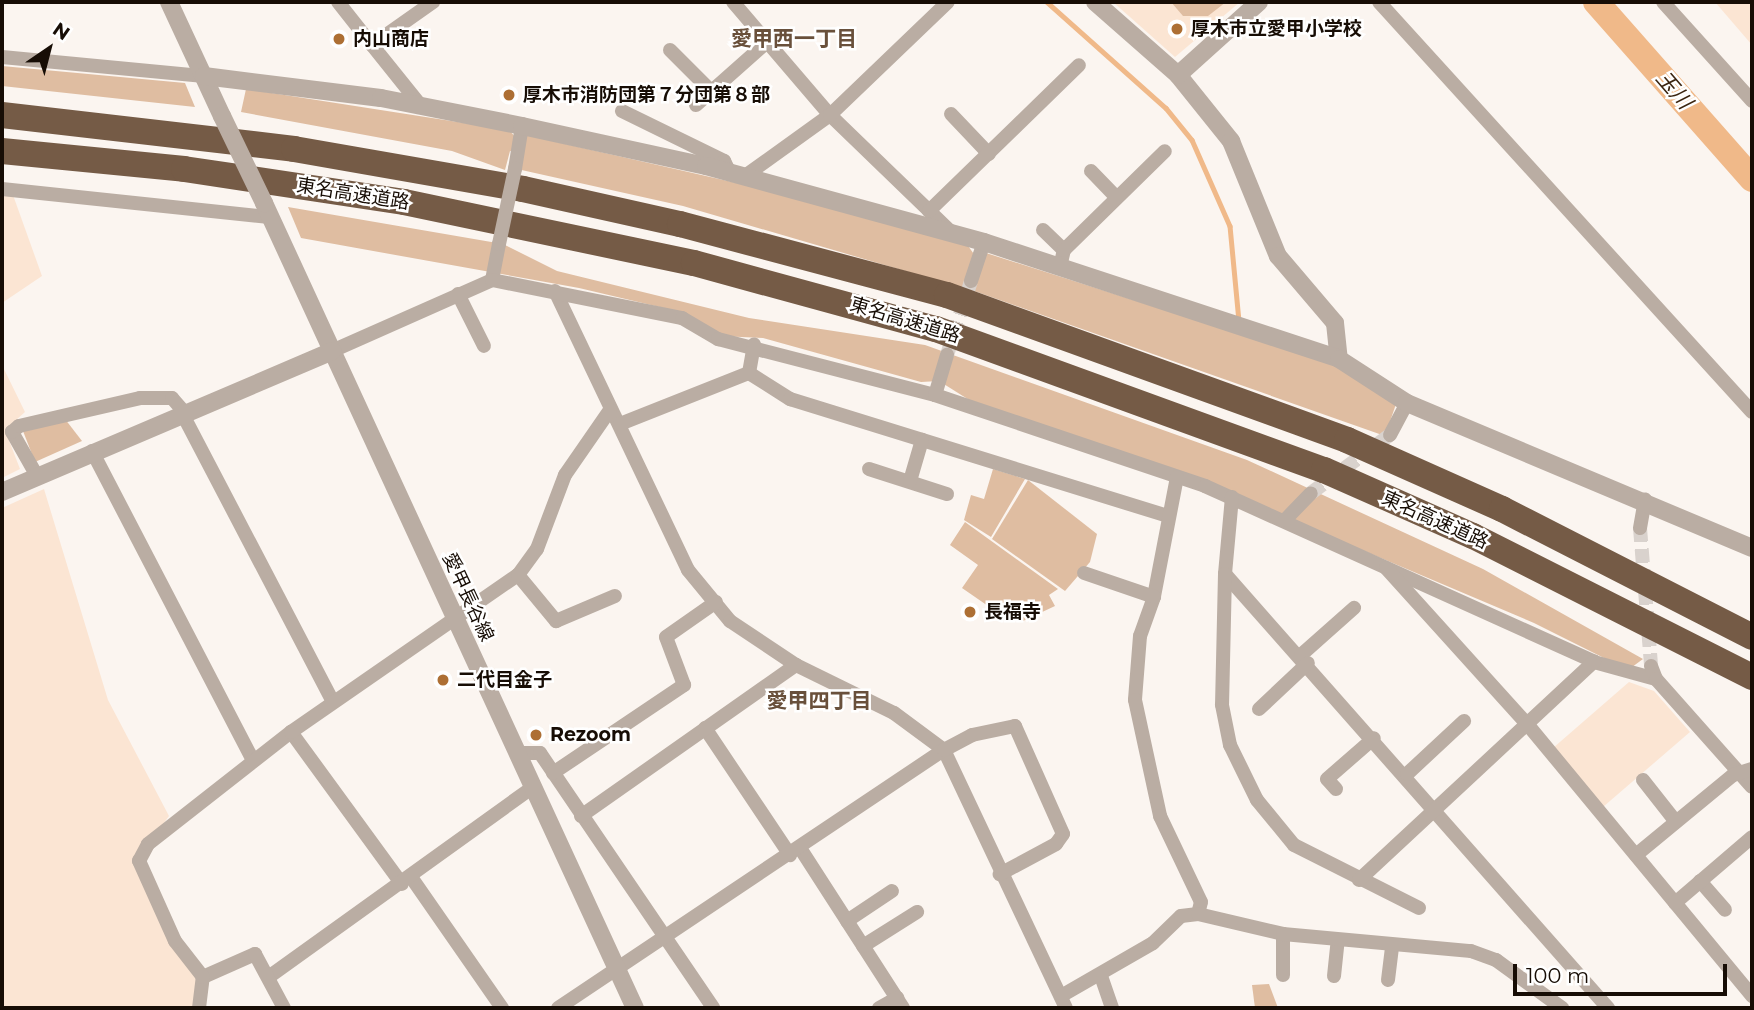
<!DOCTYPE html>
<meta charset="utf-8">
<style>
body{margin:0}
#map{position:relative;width:1754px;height:1010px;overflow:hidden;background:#fbf5f0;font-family:Montserrat,"Noto Sans JP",sans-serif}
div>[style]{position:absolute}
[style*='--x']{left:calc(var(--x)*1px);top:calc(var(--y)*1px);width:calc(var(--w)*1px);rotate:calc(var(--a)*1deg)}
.built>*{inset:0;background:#fbe5d3}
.green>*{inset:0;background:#dfbda1}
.stream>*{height:4.5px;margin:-2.25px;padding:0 2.25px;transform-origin:2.25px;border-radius:2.25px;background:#f0b989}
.river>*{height:26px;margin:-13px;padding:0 13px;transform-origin:13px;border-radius:13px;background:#f0b989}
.minor-tunnel>*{height:14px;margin-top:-7px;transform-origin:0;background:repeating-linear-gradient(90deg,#d9d2cd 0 14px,transparent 0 21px)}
.minor>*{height:14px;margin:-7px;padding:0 7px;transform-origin:7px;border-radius:7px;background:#baada3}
.tertiary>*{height:18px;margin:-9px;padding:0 9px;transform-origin:9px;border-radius:9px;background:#baada3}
.motorway>*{height:26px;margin:-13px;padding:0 13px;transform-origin:13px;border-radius:13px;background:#755b46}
.minor-bridge>*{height:14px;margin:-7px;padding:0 7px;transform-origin:7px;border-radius:7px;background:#baada3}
.tertiary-bridge>*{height:18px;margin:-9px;padding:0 9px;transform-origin:9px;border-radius:9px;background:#baada3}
.dots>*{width:19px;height:19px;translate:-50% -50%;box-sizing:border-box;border:4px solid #fff;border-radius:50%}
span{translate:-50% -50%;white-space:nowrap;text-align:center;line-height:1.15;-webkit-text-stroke:5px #fff;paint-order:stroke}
.poi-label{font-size:19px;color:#170d05;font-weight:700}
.left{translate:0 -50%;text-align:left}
.street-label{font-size:19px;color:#170d05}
.neighbourhood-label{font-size:21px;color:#69503b;font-weight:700}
.water-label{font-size:21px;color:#3b240f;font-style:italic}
.frame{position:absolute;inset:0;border:4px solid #170d05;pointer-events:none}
.north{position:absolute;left:14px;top:14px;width:70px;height:70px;-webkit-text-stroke:5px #fff;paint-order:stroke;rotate:35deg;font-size:19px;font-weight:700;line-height:28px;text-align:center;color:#170d05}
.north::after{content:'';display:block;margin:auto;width:24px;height:32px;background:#170d05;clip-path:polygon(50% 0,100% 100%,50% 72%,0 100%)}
.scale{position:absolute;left:1513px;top:964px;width:214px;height:32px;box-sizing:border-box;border:4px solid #170d05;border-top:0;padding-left:9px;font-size:21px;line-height:24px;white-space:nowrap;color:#170d05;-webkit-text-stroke:5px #fff;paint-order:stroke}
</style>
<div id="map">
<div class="built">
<div style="clip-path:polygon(1113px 2px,1240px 2px,1175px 57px)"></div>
<div style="clip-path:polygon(1715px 2px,1752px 2px,1752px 45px)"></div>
<div style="clip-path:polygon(2px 194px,13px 195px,42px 276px,2px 303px)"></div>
<div style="clip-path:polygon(2px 365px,25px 412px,5px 430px,20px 469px,2px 478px)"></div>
<div style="clip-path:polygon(44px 489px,108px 700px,169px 816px,137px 860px,197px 973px,195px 1008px,2px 1008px,2px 508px)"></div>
<div style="clip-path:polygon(1629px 682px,1654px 691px,1690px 732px,1603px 807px,1553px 748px)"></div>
</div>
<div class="green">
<div style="clip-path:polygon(1171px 2px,1226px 2px,1208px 16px,1183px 16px)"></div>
<div style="clip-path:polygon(2px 66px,185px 83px,195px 107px,2px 86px)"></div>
<div style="clip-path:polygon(246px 89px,509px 130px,517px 139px,526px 135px,741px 184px,966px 243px,976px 257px,986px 253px,1331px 363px,1396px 404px,1385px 436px,977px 292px,683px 206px,517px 169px,521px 153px,510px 151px,505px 170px,452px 151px,241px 112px)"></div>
<div style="clip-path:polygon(288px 207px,503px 244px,557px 271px,749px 318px,925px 345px,1247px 460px,1483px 569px,1643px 659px,1628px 670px,1534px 623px,1310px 528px,974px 403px,939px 381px,921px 382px,763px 338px,720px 336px,685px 313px,579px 288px,301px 238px)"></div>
<div style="clip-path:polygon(65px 419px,82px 441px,35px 462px,23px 431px)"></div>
<div style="clip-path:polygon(993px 469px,1025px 479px,991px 537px,964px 520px,971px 495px,984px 499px)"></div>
<div style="clip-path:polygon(1028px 480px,1097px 534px,1090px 562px,1065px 591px,992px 539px)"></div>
<div style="clip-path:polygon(965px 522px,1058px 589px,1049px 595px,1055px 606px,1023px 621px,1004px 617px,962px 588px,978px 565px,950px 545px)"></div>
<div style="clip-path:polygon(1269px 984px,1278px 1008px,1255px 1008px,1252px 985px)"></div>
</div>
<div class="stream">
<div style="--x:1047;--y:2;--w:159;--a:41.7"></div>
<div style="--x:1166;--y:108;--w:41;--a:50.9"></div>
<div style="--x:1192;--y:140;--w:94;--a:66.2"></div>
<div style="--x:1230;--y:226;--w:95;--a:84.6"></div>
</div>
<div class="river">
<div style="--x:1596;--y:2;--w:236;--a:48.6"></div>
</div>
<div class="minor-tunnel">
<div style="--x:947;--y:355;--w:78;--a:-72"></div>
<div style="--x:1311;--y:493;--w:98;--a:-36.3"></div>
<div style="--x:1640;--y:528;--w:138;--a:85.4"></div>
</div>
<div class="minor">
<div style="--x:338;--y:2;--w:55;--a:51.7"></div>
<div style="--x:733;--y:2;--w:149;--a:49.4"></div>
<div style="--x:830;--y:115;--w:168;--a:44"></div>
<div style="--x:1379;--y:2;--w:554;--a:47.71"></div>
<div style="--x:1663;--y:2;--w:133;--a:48"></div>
<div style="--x:670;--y:50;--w:58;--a:45"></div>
<div style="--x:2;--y:57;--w:203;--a:5.4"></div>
<div style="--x:696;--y:105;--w:95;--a:-41.6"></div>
<div style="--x:421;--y:106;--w:78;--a:-128.8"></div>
<div style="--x:372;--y:45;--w:75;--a:-35.2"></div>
<div style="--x:622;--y:111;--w:114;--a:26.1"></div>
<div style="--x:724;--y:161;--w:13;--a:63"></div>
<div style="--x:951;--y:114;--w:55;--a:46.5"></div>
<div style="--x:515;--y:169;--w:44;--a:-80.8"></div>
<div style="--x:1091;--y:171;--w:37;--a:46"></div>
<div style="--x:745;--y:176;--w:105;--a:-35.7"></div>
<div style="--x:830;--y:115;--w:163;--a:-43.8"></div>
<div style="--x:2;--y:189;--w:269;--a:6"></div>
<div style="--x:929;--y:211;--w:209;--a:-44.2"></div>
<div style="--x:1043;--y:230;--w:29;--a:44"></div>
<div style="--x:1060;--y:267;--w:17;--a:-77"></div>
<div style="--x:1064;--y:250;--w:141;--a:-44.4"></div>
<div style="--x:492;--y:280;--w:37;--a:-79"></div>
<div style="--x:971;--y:281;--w:41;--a:-71.6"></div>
<div style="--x:555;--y:291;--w:309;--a:64.5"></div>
<div style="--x:688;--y:570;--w:66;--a:50.5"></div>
<div style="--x:730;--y:621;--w:79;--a:33.7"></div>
<div style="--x:796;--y:665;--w:109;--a:26.1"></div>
<div style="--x:894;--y:713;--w:62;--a:36.5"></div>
<div style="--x:944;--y:750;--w:285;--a:64.7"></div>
<div style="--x:458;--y:294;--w:58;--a:63.4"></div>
<div style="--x:332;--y:351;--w:175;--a:-23.9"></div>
<div style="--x:492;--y:280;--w:194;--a:11.3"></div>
<div style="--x:682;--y:318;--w:42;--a:30.3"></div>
<div style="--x:718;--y:339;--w:224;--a:14.5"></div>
<div style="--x:935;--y:395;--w:285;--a:18.6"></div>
<div style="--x:1205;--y:486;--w:427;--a:24.3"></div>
<div style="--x:1594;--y:662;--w:64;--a:15.3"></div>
<div style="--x:749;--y:373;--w:49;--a:32.4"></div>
<div style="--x:790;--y:399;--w:396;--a:17.2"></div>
<div style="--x:749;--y:373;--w:29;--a:-80"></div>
<div style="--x:935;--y:395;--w:42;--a:-73.3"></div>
<div style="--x:182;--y:413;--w:326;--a:62.4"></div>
<div style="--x:620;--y:424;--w:139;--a:-21.6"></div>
<div style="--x:1390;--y:435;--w:36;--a:-62"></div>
<div style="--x:92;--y:451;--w:348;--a:62.5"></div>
<div style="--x:869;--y:469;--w:82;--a:17.8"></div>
<div style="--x:37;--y:476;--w:51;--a:-119.6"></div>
<div style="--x:12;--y:432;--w:9;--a:-41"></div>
<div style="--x:19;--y:426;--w:124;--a:-13"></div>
<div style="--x:140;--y:398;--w:32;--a:0"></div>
<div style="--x:172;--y:398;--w:18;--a:49"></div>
<div style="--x:1177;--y:477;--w:122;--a:100.9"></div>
<div style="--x:1154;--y:597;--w:41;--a:109.7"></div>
<div style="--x:1140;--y:636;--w:64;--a:94.5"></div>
<div style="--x:1135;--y:700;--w:119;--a:77.8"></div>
<div style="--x:1160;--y:816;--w:95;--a:64.5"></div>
<div style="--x:1201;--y:902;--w:12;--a:104"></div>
<div style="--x:910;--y:481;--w:43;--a:-73.7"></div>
<div style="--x:1232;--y:497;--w:77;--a:95.2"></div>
<div style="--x:1225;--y:574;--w:579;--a:48.57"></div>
<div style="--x:1285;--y:520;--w:37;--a:-46"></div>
<div style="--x:1640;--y:528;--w:29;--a:-80"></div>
<div style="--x:1386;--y:568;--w:212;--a:47.9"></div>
<div style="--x:1528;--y:725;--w:352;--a:50.4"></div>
<div style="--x:1084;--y:573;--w:74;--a:18.9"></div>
<div style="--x:1225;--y:574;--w:131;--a:91.3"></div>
<div style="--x:1222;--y:705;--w:41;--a:78.7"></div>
<div style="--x:1230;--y:745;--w:61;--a:63.9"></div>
<div style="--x:1257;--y:800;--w:58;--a:50.6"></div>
<div style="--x:1294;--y:845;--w:140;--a:26.7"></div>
<div style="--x:518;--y:575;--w:60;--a:50.4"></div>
<div style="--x:556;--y:621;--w:64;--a:-23"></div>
<div style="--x:1301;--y:655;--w:71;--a:-41.6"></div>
<div style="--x:1651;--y:666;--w:14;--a:69"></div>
<div style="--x:1656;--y:679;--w:144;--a:48.4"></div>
<div style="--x:1259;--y:709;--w:67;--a:-43.2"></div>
<div style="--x:705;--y:728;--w:153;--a:56.2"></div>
<div style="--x:291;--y:732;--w:188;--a:53.9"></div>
<div style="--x:518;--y:753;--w:22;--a:0"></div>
<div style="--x:540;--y:753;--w:308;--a:55.8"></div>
<div style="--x:553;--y:773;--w:158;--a:-33.9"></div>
<div style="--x:684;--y:685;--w:51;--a:-110.6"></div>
<div style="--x:666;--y:637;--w:61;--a:-35"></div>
<div style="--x:1407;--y:774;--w:78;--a:-42.9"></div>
<div style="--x:1643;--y:780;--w:53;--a:51.8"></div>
<div style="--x:1336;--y:789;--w:13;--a:-132"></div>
<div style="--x:1327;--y:779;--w:62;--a:-41.1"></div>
<div style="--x:581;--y:816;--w:263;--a:-35.1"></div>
<div style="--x:800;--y:848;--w:190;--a:57.2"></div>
<div style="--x:1636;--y:855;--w:126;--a:-39.5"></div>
<div style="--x:1733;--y:775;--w:20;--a:-18"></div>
<div style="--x:411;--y:877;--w:160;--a:55.2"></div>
<div style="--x:1359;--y:880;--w:321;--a:-42.9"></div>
<div style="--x:1700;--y:881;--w:38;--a:49"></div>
<div style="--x:1675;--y:903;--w:101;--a:-40.6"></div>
<div style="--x:847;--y:921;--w:54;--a:-33.7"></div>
<div style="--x:863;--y:946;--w:64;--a:-32.2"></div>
<div style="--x:1283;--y:975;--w:41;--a:-90"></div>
<div style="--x:270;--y:976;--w:325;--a:-35.7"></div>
<div style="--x:1101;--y:976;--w:34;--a:71"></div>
<div style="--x:1334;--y:976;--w:36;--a:-84"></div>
<div style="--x:203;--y:977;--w:57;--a:-23.9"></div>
<div style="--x:255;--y:954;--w:61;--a:61.8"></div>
<div style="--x:1388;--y:980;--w:34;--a:-83"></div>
<div style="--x:1061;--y:996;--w:106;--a:-29.9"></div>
<div style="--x:1153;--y:943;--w:39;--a:-44"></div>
<div style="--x:1181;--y:916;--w:17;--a:-7"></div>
<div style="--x:1198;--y:914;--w:87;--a:13.2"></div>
<div style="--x:1283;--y:934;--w:189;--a:5.2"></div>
<div style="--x:1471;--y:951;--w:27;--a:20"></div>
<div style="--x:1496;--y:960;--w:82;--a:36"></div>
<div style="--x:199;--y:1008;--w:31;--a:-83"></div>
<div style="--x:203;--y:977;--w:46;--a:-127.9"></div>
<div style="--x:175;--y:941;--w:88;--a:-114.2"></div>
<div style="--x:139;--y:861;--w:19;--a:-62"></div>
<div style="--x:148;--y:844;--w:182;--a:-38.1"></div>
<div style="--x:291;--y:732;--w:276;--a:-34.7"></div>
<div style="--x:518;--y:575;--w:32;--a:-54"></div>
<div style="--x:537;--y:549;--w:79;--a:-69.3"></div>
<div style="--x:565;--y:475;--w:79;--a:-55.3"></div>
<div style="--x:558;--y:1008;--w:464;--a:-33.8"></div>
<div style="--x:944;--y:750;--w:32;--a:-28"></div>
<div style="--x:972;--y:735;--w:44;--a:-11.8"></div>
<div style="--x:1015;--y:726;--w:118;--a:66"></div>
<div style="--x:1063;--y:834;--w:12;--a:125"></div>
<div style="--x:1056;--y:844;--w:64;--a:151.8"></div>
<div style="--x:879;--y:1008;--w:21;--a:-29"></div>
</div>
<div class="tertiary">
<div style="--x:169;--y:2;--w:126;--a:65.1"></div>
<div style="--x:1095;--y:2;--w:111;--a:41.3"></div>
<div style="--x:1178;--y:75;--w:85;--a:51.2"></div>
<div style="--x:1231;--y:141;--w:124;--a:67.8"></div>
<div style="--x:1278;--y:256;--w:88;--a:49.6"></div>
<div style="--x:1335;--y:323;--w:36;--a:84"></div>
<div style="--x:1178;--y:75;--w:109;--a:-42"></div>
<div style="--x:204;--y:76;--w:178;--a:7.1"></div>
<div style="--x:381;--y:98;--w:144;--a:11.2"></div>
<div style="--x:522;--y:126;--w:188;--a:12.3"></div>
<div style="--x:706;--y:166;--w:288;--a:15.3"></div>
<div style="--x:984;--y:242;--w:374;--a:18.2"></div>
<div style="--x:1339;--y:359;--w:81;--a:32.9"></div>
<div style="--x:1407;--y:403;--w:374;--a:22.8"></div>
<div style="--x:264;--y:203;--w:886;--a:65.26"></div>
<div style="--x:2;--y:492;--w:359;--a:-23.1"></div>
</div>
<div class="motorway">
<div style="--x:2;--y:115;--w:294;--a:6.6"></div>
<div style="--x:294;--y:149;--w:232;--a:9.9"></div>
<div style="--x:523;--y:189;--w:161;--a:12.6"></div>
<div style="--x:680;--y:224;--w:276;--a:14.9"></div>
<div style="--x:947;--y:295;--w:425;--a:19.9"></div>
<div style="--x:1347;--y:440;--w:170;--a:24"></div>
<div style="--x:1502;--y:509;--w:281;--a:27.1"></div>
<div style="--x:2;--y:151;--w:183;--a:5.6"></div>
<div style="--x:184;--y:169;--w:222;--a:8.5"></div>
<div style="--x:404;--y:202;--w:296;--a:11.9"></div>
<div style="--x:694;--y:263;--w:251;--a:15.3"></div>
<div style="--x:936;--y:329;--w:413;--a:20"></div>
<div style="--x:1324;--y:470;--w:163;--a:23.9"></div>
<div style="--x:1473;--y:536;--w:313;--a:26.8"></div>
</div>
<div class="minor-bridge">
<div style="--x:499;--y:244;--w:77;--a:-78"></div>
</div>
<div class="tertiary-bridge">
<div style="--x:222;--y:116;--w:97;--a:64.2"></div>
</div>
<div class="dots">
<div style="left:1177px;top:29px;background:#ad6f34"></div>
<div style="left:339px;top:39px;background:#ad6f34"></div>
<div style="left:509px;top:95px;background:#ad6f34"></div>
<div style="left:970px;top:612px;background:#ad6f34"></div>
<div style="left:443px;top:680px;background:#ad6f34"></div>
<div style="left:536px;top:735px;background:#ad6f34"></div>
</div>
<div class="poi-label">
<span class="left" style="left:1191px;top:29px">厚木市立愛甲小学校</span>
<span class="left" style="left:353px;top:39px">内山商店</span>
<span class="left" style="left:523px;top:95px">厚木市消防団第７分団第８部</span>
<span class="left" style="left:984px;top:612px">長福寺</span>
<span class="left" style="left:457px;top:680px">二代目金子</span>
<span class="left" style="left:550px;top:735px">Rezoom</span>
</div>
<div class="street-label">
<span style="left:353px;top:194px;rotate:9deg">東名高速道路</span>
<span style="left:905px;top:320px;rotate:17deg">東名高速道路</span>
<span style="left:1435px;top:520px;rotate:24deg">東名高速道路</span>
<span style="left:468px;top:597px;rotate:65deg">愛甲長谷線</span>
</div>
<div class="neighbourhood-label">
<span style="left:794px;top:39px">愛甲西一丁目</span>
<span style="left:819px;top:701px">愛甲四丁目</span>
</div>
<div class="water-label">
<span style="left:1674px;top:90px;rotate:49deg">玉川</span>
</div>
<div class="frame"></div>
<div class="north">N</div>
<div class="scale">100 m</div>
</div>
